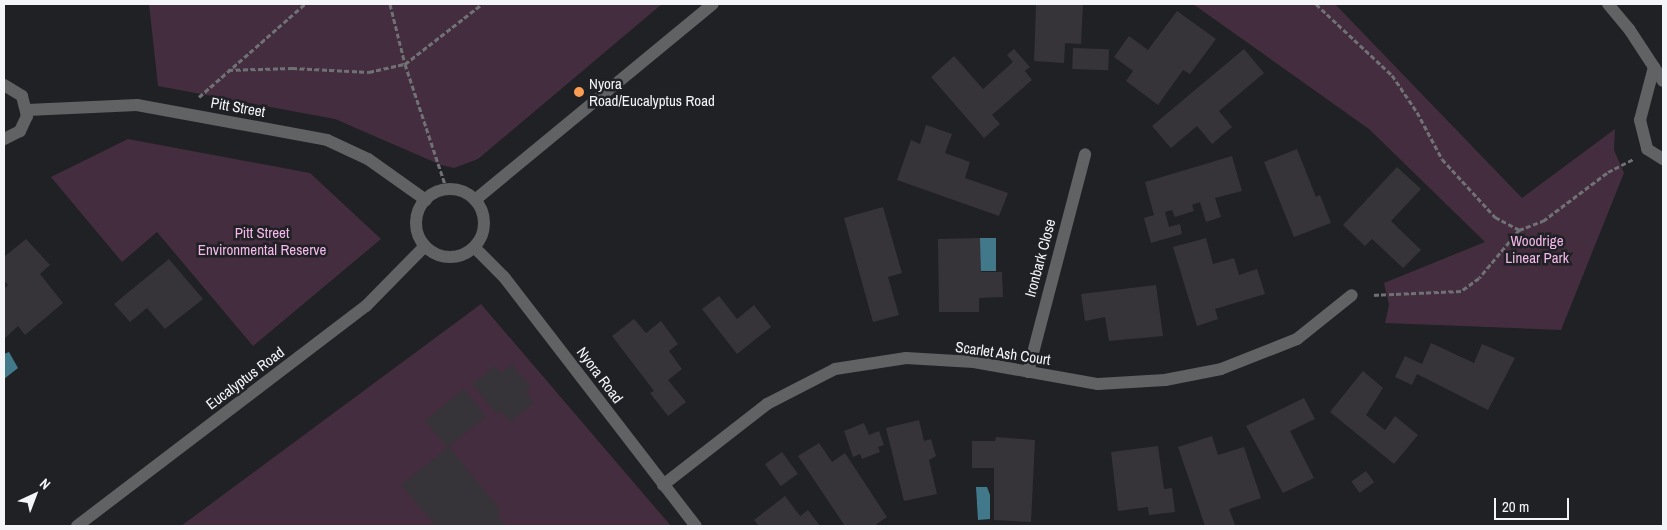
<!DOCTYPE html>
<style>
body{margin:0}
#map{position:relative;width:1667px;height:530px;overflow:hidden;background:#202125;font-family:"Archivo Narrow",sans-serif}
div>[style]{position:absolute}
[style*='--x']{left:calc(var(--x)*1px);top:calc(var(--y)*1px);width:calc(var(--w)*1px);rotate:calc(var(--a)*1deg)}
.green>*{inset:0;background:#432d3f}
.water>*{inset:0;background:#41798b;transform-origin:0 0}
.building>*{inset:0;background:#363439;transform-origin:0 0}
.path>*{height:3px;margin-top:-1.5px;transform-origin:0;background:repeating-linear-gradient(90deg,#707175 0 5px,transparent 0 7.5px)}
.minor>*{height:12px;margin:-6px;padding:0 6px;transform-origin:6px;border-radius:6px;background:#606264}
.tertiary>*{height:12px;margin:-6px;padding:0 6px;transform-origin:6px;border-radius:6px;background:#606264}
.tertiary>.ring{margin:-6px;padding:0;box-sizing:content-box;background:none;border:12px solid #606264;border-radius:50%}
.dots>*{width:14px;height:14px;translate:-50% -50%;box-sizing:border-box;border:2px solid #202125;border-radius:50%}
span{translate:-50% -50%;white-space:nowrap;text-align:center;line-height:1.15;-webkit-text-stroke:5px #202125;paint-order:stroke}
.poi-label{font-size:15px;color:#f4f5f8}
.left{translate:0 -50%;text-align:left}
.street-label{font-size:15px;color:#f4f5f8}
.park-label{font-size:15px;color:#f6b8eb}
.frame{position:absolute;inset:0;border:5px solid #f4f5f8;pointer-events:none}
.north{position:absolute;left:10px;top:470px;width:50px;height:50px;-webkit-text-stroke:4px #202125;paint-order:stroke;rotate:43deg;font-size:14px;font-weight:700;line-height:20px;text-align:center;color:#f4f5f8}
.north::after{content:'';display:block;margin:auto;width:18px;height:22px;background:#f4f5f8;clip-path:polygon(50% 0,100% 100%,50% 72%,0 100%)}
.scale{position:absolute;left:1494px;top:498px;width:75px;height:22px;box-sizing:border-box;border:2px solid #f4f5f8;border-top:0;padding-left:6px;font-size:15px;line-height:18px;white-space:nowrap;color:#f4f5f8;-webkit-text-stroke:4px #202125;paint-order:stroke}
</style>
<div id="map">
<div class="green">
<div style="clip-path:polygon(149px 4px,662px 4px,478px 159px,454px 168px,441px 165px,335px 119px,158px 86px)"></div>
<div style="clip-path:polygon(1193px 4px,1335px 4px,1522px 198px,1615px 129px,1614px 150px,1624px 173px,1561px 330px,1385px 323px,1389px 305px,1384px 283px,1485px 242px,1369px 129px)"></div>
<div style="clip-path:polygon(128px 139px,310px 173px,381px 239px,253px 346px,157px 232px,122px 262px,51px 177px)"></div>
<div style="clip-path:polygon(481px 304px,671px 526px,181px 526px)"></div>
</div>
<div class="water">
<div style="left:980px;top:238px;width:16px;height:33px"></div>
<div style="clip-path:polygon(9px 352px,18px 368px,4px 379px,4px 354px)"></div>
<div style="clip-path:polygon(976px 487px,987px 487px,990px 495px,990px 519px,978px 520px)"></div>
</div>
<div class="building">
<div style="clip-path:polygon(1036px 4px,1083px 4px,1081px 44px,1065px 43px,1064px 63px,1034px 61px)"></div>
<div style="clip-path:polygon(1177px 11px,1216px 39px,1190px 74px,1183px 70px,1158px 105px,1126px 81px,1133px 71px,1114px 57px,1129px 36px,1148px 50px)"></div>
<div style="left:1073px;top:48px;width:36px;height:21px;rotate:2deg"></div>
<div style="clip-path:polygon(1014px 49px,1030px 67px,1025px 71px,1032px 80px,992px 115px,1000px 124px,984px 138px,931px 77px,954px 56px,983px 89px,1013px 62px,1007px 55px)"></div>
<div style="clip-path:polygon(1244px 49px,1264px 73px,1219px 111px,1232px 127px,1212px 144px,1197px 126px,1171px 148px,1152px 126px)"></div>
<div style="clip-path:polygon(926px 125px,952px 134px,945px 153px,970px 162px,965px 178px,1008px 193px,999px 216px,897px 180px,911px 140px,920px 144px)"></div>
<div style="clip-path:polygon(1297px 149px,1316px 197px,1320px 195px,1331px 223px,1294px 237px,1264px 162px)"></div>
<div style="clip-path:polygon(1232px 156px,1242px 191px,1215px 198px,1221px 217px,1206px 222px,1200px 202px,1192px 205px,1194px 211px,1175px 217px,1172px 210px,1165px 212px,1169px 227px,1180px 224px,1182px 234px,1151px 243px,1144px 218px,1154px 215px,1145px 182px)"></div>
<div style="clip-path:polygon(1397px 167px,1421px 189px,1391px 221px,1421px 250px,1403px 268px,1372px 239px,1365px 246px,1343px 225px)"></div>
<div style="clip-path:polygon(883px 207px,902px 273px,888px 277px,899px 315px,873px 322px,844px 218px)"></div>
<div style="clip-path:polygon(980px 238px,981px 272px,1002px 272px,1003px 297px,979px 298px,979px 312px,939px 312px,938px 239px)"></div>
<div style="clip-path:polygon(1206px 238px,1213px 264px,1234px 258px,1239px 275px,1257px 269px,1265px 294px,1215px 309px,1218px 319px,1197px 326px,1173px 247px)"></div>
<div style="clip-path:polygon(26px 239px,50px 265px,40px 274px,63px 303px,25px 335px,18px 326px,4px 339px,4px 289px,8px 285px,4px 280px,4px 257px)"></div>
<div style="clip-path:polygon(169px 259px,203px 299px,165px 329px,147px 308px,130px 322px,114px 304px)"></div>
<div style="clip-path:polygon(1156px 285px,1163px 336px,1109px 341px,1105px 317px,1085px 321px,1081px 294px)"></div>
<div style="clip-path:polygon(719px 296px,737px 319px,754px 305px,771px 327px,737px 354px,702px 309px)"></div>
<div style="clip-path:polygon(634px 319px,646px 333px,661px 321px,678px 344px,669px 351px,682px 369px,668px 380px,686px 402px,668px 416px,650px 393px,654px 391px,612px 336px)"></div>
<div style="clip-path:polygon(1431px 343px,1474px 363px,1482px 344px,1515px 358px,1488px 410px,1417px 374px,1412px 385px,1395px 377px,1405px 356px,1422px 364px)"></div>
<div style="clip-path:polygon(512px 365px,531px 387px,525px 393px,534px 403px,510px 422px,501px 411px,497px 414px,472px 384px,495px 366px,501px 373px)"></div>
<div style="clip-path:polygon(1363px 371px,1383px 388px,1366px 415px,1385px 430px,1395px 416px,1418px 435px,1394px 464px,1330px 412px)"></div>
<div style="left:464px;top:389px;width:35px;height:50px;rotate:51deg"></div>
<div style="clip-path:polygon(1304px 398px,1315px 419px,1290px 431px,1314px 478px,1283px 493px,1246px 426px)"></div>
<div style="clip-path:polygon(919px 420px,924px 441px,931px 439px,936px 456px,929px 460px,937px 494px,904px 501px,886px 428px)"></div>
<div style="clip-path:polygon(864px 423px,869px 435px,879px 431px,884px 445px,878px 447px,880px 452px,862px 459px,860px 454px,853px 457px,844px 431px)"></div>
<div style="clip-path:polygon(1212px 436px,1218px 455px,1244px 447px,1261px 498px,1229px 509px,1235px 525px,1232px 526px,1205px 526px,1178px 447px)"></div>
<div style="clip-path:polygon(996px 437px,1035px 440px,1031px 522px,994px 520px,994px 468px,972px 468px,972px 441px,995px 441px)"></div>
<div style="clip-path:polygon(819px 443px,832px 462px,845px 453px,887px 517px,874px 526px,845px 526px,798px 456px)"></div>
<div style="clip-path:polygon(1158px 446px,1164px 489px,1172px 488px,1175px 512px,1149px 515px,1148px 507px,1118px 511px,1111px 452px)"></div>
<div style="clip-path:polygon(449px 447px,501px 511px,497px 515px,505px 526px,436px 526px,401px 485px)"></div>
<div style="left:782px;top:452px;width:27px;height:21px;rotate:54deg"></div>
<div style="left:1366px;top:471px;width:14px;height:18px;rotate:54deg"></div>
<div style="clip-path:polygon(785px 496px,800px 516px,808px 510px,820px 526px,759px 526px,754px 520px)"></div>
</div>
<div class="path">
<div style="--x:390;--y:4;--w:62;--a:76"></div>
<div style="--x:405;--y:64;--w:133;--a:71.6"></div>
<div style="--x:1316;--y:4;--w:104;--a:43.1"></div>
<div style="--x:1392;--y:75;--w:45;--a:56"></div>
<div style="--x:1417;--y:112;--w:53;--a:62"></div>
<div style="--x:1442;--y:159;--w:79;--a:47.6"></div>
<div style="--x:1495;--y:217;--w:27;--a:28"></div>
<div style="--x:1519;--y:230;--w:62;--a:129.8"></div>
<div style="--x:1479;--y:278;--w:22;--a:144"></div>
<div style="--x:1461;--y:291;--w:90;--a:177.5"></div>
<div style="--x:228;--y:70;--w:64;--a:-1.8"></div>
<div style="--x:292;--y:68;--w:77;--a:3"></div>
<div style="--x:369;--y:72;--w:37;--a:-13"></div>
<div style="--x:405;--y:64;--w:98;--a:-37.9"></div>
<div style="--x:199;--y:97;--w:141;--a:-41.3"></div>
<div style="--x:1519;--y:230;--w:26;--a:-21"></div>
<div style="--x:1543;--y:221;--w:81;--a:-37"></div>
<div style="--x:1608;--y:172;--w:28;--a:-27"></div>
</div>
<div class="minor">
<div style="--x:1608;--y:4;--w:33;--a:50"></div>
<div style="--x:1629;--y:29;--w:62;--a:56.8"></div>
<div style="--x:1654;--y:67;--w:55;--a:104.8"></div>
<div style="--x:1640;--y:120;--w:30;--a:76"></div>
<div style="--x:1647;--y:149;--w:19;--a:32"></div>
<div style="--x:474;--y:247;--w:42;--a:45"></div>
<div style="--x:504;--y:277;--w:314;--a:52.4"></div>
<div style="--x:1028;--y:372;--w:225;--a:-75.3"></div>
<div style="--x:663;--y:485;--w:132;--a:-37.9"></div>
<div style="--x:767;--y:404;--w:76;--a:-27.2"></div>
<div style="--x:835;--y:369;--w:72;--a:-8.8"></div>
<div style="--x:906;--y:358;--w:68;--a:3.4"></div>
<div style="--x:974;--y:362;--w:126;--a:10.1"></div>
<div style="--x:1098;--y:384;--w:67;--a:-3.4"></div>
<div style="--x:1165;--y:380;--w:57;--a:-11.1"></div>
<div style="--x:1221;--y:369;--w:82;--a:-21.5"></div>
<div style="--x:1297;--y:339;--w:70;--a:-38.7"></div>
</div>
<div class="tertiary">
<div style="--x:4;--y:85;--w:21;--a:31"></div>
<div style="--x:22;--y:96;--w:21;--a:76"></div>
<div style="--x:27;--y:116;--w:17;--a:115"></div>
<div style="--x:20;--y:131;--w:18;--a:153"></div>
<div style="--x:27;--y:110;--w:110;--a:-2.6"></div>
<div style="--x:137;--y:105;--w:193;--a:10.4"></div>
<div style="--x:327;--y:140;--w:45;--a:24.9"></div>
<div style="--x:368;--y:159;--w:71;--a:35.3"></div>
<div class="ring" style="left:416px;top:189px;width:56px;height:56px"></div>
<div style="--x:475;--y:200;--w:308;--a:-39.5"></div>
<div style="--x:77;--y:526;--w:363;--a:-37.3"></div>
<div style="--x:366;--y:306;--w:84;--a:-45.5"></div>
</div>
<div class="dots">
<div style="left:579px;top:92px;background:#fc9d54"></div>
</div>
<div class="poi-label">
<span class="left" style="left:589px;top:92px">Nyora<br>Road/Eucalyptus Road</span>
</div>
<div class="street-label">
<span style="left:238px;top:107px;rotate:10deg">Pitt Street</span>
<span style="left:1040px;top:258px;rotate:-75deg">Ironbark Close</span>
<span style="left:1003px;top:353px;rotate:8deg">Scarlet Ash Court</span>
<span style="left:600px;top:375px;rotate:53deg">Nyora Road</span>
<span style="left:245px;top:378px;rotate:-37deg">Eucalyptus Road</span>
</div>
<div class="park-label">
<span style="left:262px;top:241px">Pitt Street<br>Environmental Reserve</span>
<span style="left:1537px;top:249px">Woodrige<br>Linear Park</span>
</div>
<div class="frame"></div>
<div class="north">N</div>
<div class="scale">20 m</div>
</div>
